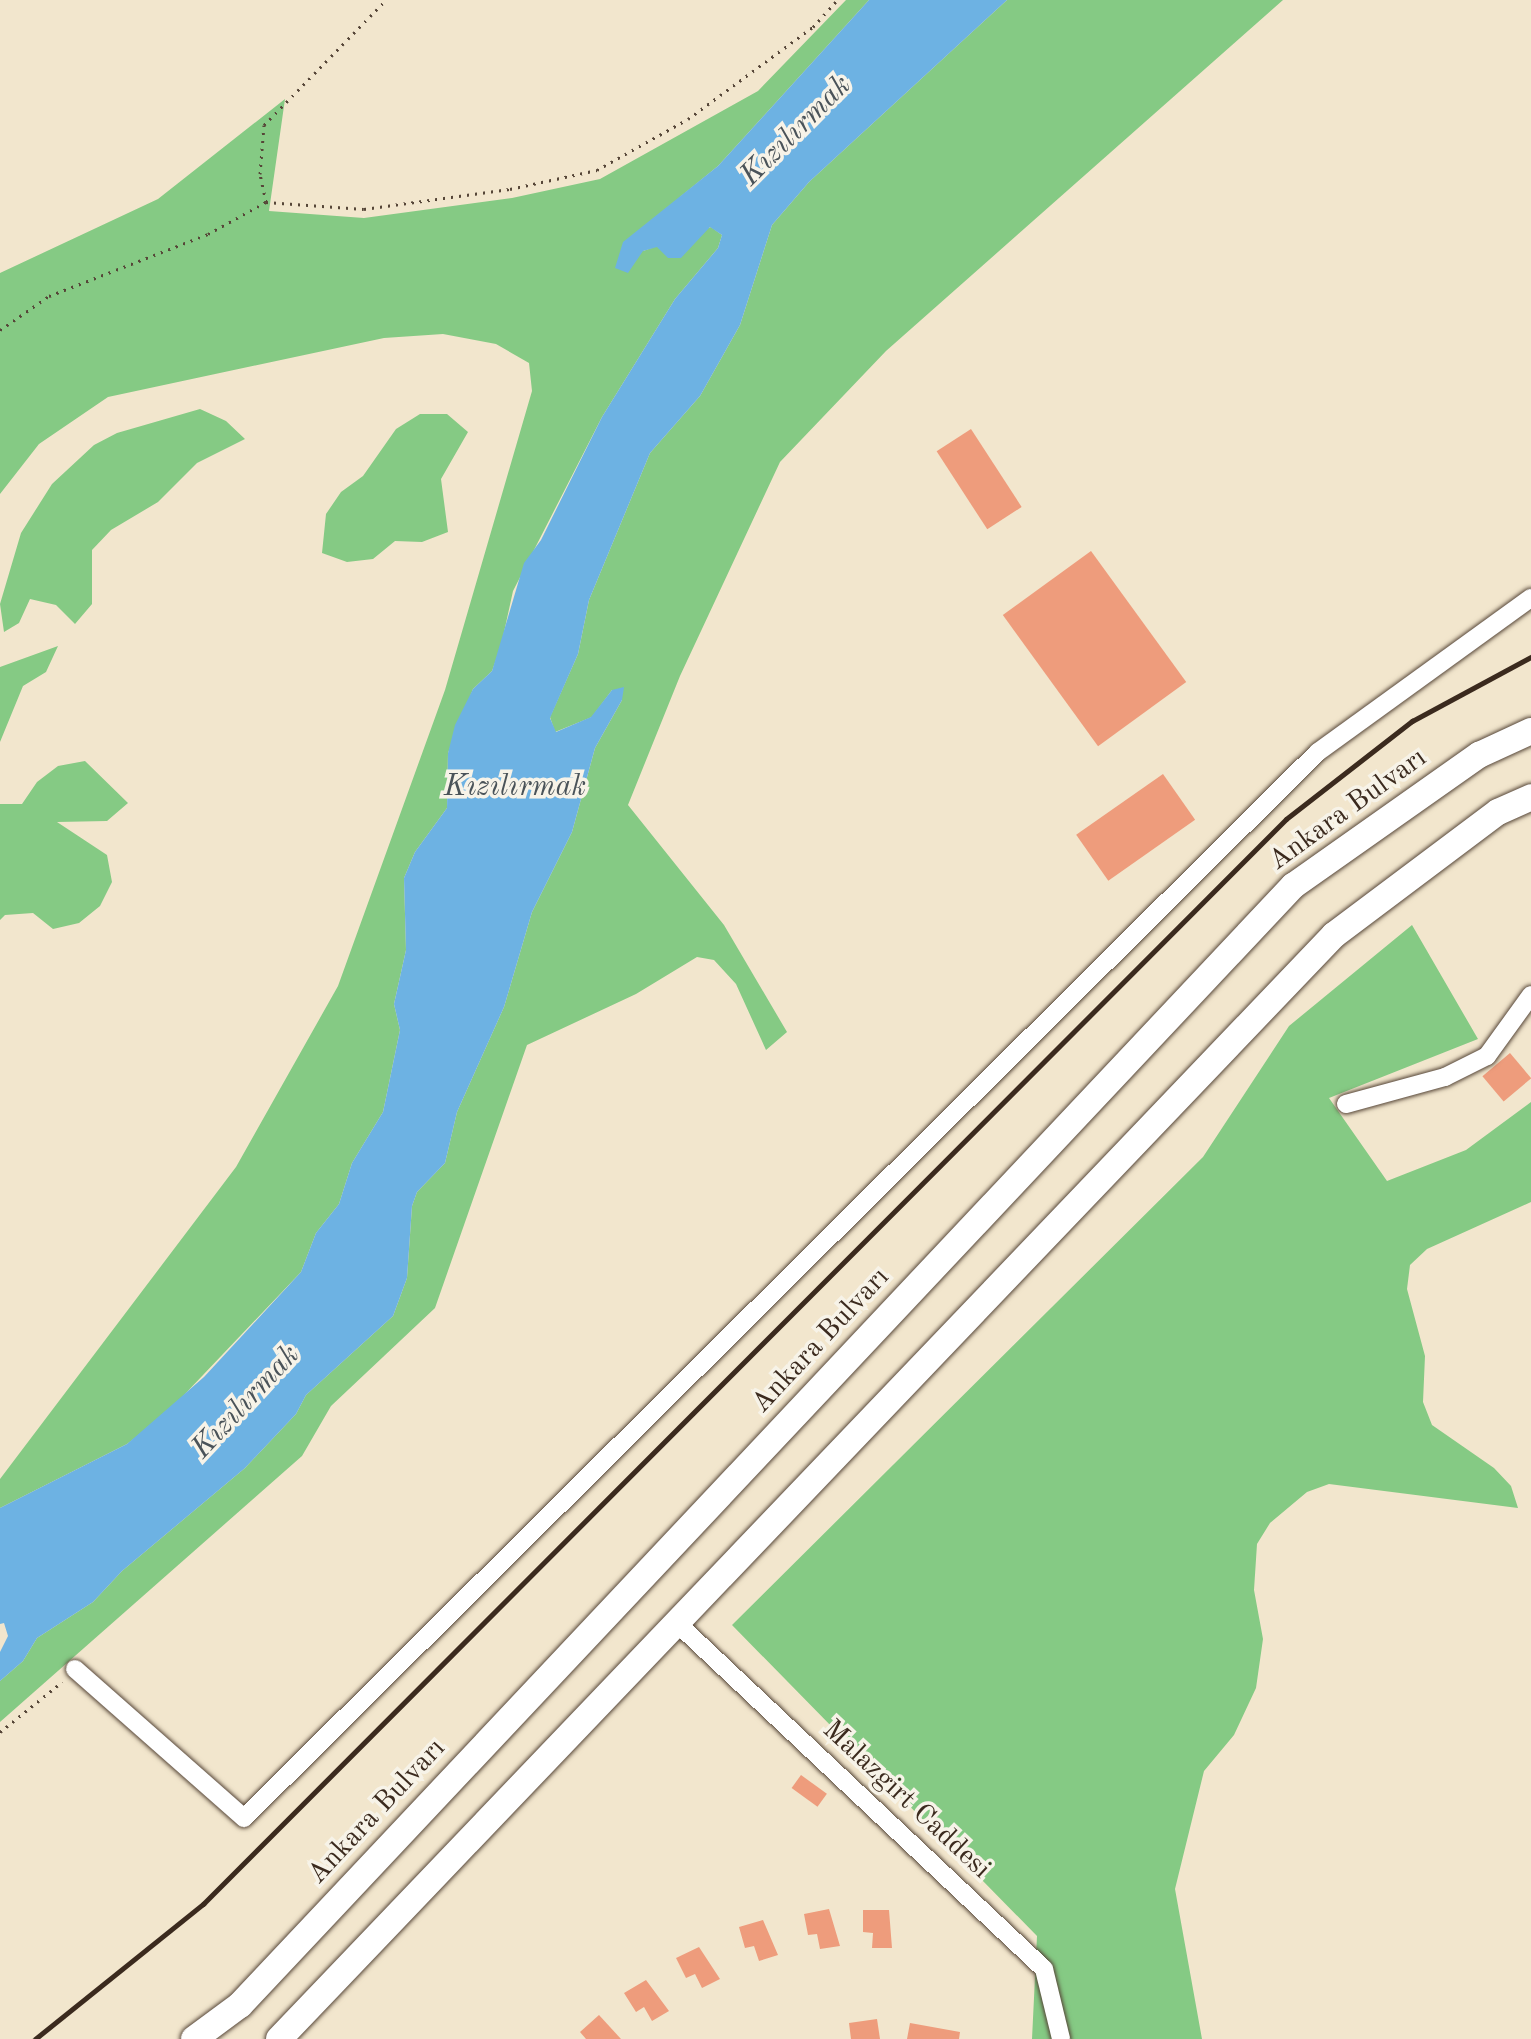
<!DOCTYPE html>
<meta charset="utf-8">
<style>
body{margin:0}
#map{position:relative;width:1531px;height:2039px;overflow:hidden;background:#f2e6cd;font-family:"Old Standard TT",serif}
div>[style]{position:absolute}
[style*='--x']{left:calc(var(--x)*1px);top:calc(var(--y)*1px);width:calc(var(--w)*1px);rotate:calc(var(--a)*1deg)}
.green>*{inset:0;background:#85ca84}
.water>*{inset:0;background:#6db2e3}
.building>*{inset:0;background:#ee9c7c;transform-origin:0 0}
.path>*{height:3px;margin-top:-1.5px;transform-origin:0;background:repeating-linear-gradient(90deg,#564638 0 2px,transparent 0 8px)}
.roads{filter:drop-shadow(0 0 2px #564638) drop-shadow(0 0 2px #564638)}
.minor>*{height:18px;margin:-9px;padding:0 9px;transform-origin:9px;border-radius:9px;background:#fff}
.highway>*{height:26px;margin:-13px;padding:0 13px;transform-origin:13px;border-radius:13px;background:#fff}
.rail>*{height:5px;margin:-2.5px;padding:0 2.5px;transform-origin:2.5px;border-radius:2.5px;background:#3b2a1e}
span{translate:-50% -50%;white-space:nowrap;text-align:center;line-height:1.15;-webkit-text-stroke:7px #f7f3e8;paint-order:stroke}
.street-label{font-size:28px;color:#3b2a1e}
.water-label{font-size:30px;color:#4a5359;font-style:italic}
</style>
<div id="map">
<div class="green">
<div style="clip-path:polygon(846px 0,869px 0,718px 166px,680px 197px,643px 251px,711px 227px,722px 235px,718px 248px,675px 299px,602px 417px,513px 591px,501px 646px,492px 671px,473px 689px,448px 753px,447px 808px,415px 852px,404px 878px,406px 950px,394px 1004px,400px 1030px,383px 1112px,352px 1163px,339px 1204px,316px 1233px,301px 1272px,165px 1415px,127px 1444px,0 1508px,0 1479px,236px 1167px,338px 986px,445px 690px,532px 391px,529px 363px,496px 344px,443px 334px,384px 338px,108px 397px,39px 444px,0 494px,0 273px,158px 199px,285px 99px,269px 211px,364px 218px,512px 198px,600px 179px,758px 91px)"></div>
<div style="clip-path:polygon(1007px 0,1283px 0,886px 351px,780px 462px,680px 676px,628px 805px,724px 925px,787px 1032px,766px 1050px,736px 984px,714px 960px,697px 957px,636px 994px,527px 1045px,435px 1308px,331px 1406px,302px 1456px,0 1722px,0 1681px,23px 1661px,37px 1638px,93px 1602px,122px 1571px,245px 1468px,296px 1414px,306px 1395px,393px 1316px,407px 1278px,412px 1206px,417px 1192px,445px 1163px,457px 1112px,504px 1007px,532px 912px,572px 832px,595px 748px,622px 700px,612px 690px,592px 717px,555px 732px,550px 717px,578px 654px,589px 600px,650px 453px,700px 396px,740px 325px,772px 225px,809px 182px)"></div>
<div style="clip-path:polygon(200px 409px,226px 421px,245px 439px,197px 463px,158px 502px,111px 530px,92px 550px,92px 604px,75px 624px,56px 605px,30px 599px,19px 623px,4px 632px,0 604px,21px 533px,52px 484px,94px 445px,117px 433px)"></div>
<div style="clip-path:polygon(420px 414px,447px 414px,468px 432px,441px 479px,448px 532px,422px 542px,395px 541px,373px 559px,347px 562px,322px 553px,326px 514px,341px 492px,363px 476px,396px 429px)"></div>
<div style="clip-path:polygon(58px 646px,46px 672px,23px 686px,0 742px,0 667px)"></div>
<div style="clip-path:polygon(85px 761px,128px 803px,107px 821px,57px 822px,107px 855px,112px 882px,100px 906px,79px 923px,53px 929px,33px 913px,5px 915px,0 920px,0 804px,22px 804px,37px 782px,58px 766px)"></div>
<div style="clip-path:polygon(1412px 925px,1478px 1039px,1329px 1098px,1387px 1181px,1466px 1150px,1531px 1102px,1531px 1202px,1427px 1249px,1410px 1265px,1407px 1289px,1425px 1356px,1423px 1402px,1432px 1425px,1494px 1468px,1511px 1486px,1518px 1508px,1329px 1484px,1307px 1492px,1270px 1523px,1257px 1544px,1254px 1590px,1263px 1639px,1256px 1688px,1234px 1735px,1204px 1771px,1175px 1889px,1202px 2039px,1032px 2039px,1037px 1936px,732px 1625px,1203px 1157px,1289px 1026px)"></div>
</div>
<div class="water">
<div style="clip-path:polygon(869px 0,1007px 0,809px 182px,772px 225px,740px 325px,700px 396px,650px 453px,589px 600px,578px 654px,550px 718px,556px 732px,591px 717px,612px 690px,624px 687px,622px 700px,595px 748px,572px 832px,532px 912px,504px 1007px,457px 1112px,445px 1163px,417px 1192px,412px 1206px,407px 1278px,393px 1316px,306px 1395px,296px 1414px,245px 1468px,122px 1571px,93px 1602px,37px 1638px,23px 1661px,0 1681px,0 1652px,8px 1636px,4px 1623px,0 1624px,0 1508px,127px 1444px,204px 1377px,301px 1272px,316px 1233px,339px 1204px,352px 1163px,383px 1112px,400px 1030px,394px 1004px,406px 950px,404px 878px,415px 852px,447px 808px,448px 753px,455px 725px,473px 689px,492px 671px,524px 563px,541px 540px,602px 417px,675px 299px,718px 248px,722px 235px,710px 227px,681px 258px,668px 258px,657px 247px,643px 251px,628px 273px,615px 268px,623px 242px,718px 166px)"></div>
</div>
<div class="building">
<div style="left:971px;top:429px;width:93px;height:41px;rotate:57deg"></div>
<div style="left:1091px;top:551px;width:162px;height:109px;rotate:54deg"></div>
<div style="left:1163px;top:774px;width:56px;height:106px;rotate:55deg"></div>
<div style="left:1510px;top:1053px;width:33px;height:36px;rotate:50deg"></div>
<div style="left:801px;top:1775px;width:32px;height:16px;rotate:36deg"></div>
<div style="clip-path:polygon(829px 1909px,840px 1946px,820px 1949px,817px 1934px,808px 1935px,804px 1914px)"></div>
<div style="clip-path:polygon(863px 1910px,889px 1910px,892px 1948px,872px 1948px,873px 1933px,863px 1932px)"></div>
<div style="clip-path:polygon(763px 1920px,778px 1955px,759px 1961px,754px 1946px,745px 1948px,739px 1927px)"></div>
<div style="clip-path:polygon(699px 1947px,720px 1979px,702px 1988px,695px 1974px,686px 1978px,676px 1958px)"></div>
<div style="clip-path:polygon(646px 1980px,669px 2011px,652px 2021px,644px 2007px,636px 2012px,624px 1993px)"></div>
<div style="clip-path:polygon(599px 2015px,621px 2039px,586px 2039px,580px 2032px)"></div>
<div style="clip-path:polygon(877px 2019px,880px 2039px,851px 2039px,849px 2023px)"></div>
<div style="clip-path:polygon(910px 2023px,960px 2032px,959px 2039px,907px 2039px)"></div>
</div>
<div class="path">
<div style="--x:266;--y:202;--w:29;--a:-102"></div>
<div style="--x:260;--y:174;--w:49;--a:-85.3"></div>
<div style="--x:264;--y:125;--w:175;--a:-45.7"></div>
<div style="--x:0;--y:330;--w:60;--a:-34.8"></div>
<div style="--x:49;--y:296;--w:171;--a:-21.3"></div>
<div style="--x:208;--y:234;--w:66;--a:-28.9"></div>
<div style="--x:266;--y:202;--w:98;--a:4.1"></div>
<div style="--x:364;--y:209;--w:147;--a:-7.8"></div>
<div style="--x:510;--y:189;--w:89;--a:-12.3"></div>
<div style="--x:597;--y:170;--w:104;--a:-29.3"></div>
<div style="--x:688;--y:119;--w:155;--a:-36.4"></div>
<div style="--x:813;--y:27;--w:36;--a:-48"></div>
<div style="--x:0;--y:1732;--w:80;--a:-38.9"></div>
</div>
<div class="roads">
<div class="minor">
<div style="--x:1346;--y:1104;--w:103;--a:-15.3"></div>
<div style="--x:1445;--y:1077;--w:47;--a:-26.6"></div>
<div style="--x:1487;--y:1056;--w:75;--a:-54.2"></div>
<div style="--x:677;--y:1623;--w:504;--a:43.31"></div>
<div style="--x:1044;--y:1969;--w:72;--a:76.3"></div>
<div style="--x:75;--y:1669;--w:225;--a:41.4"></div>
<div style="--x:244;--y:1818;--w:1513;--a:-44.79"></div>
<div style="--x:1318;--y:752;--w:263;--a:-35.9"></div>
</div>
<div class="highway">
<div style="--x:194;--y:2039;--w:57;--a:-36.5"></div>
<div style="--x:240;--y:2005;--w:1537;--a:-46.74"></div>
<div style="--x:1293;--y:886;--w:228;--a:-35.2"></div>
<div style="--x:1479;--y:755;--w:57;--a:-24.8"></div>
<div style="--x:279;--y:2039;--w:1527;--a:-46.3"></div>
<div style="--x:1334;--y:935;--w:205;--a:-36.9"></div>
<div style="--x:1498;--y:812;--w:36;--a:-24"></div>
</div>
</div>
<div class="rail">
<div style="--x:35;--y:2039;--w:216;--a:-38.8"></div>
<div style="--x:203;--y:1904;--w:1533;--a:-45.05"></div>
<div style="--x:1286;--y:819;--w:160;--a:-37.9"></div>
<div style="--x:1412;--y:721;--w:135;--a:-28.3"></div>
</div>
<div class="street-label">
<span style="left:1348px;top:810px;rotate:-36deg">Ankara Bulvarı</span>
<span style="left:821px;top:1341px;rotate:-47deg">Ankara Bulvarı</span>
<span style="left:906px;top:1800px;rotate:43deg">Malazgirt Caddesi</span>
<span style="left:377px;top:1812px;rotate:-47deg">Ankara Bulvarı</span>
</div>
<div class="water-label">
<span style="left:796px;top:131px;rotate:-45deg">Kızılırmak</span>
<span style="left:515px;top:787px">Kızılırmak</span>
<span style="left:246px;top:1402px;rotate:-47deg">Kızılırmak</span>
</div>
</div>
